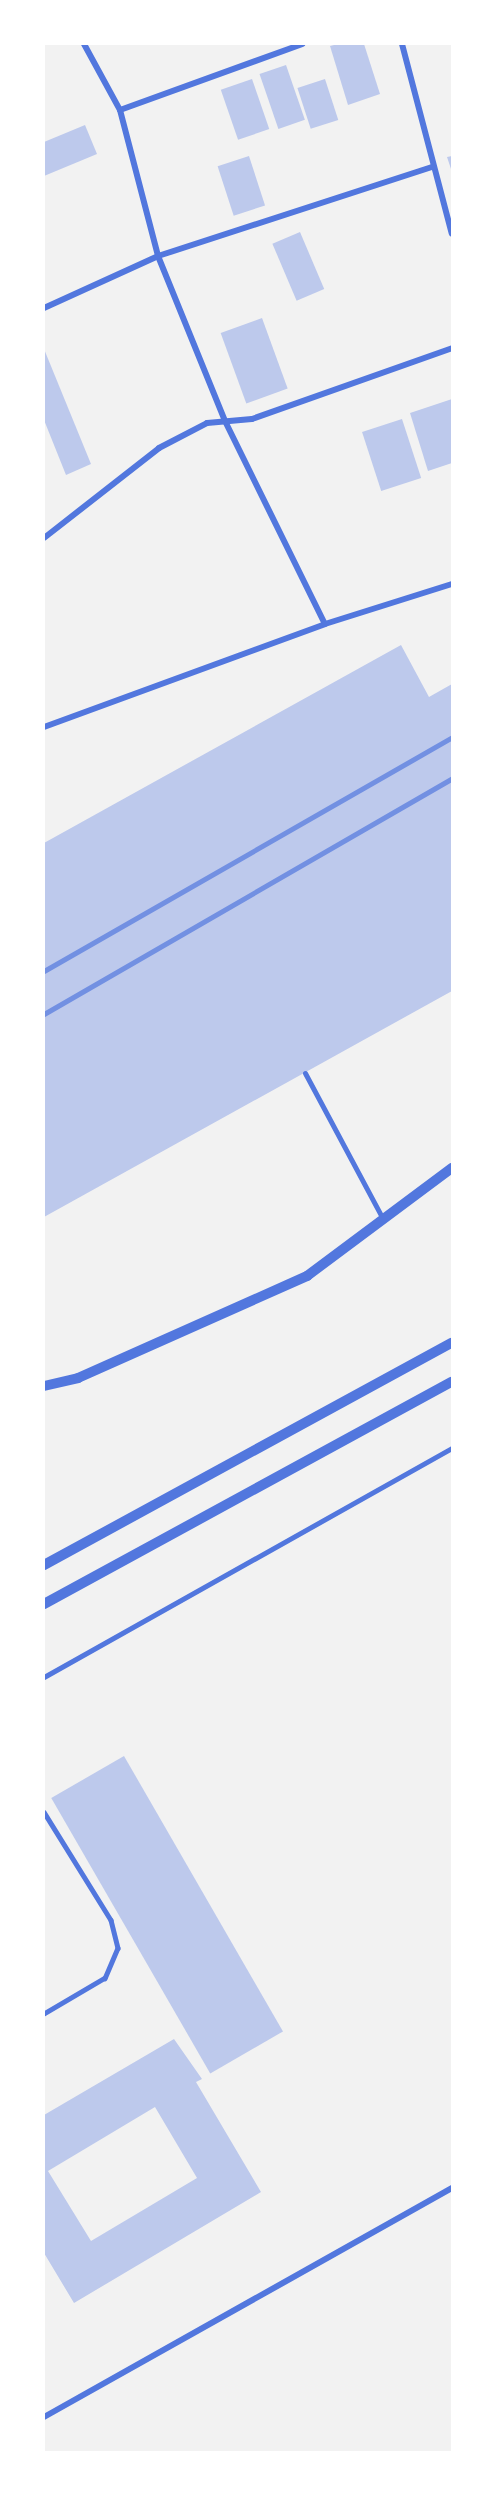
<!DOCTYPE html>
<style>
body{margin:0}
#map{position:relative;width:496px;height:2496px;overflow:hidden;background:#f2f2f2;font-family:Karla,sans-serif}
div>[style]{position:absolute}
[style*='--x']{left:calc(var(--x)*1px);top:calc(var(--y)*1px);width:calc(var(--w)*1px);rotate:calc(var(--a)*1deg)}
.building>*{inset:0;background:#bdc9ec;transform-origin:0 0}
.service>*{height:4.5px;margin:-2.25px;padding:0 2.25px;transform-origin:2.25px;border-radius:2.25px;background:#5277de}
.pedestrian>*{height:5px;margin:-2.5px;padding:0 2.5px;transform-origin:2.5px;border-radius:2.5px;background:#5277de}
.minor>*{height:6px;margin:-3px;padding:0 3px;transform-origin:3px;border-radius:3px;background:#5277de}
.tertiary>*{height:10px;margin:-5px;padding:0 5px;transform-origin:5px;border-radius:5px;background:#5277de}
.rail>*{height:4.5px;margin:-2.25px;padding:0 2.25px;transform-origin:2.25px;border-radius:2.25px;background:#7290e2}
span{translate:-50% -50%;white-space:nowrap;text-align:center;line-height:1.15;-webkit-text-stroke:4.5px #fff;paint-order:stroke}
.frame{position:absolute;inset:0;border:45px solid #fff;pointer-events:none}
</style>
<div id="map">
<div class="building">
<div style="clip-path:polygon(338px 44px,364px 44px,380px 94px,348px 105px,330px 46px)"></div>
<div style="left:286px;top:65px;width:58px;height:28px;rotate:71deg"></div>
<div style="left:252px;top:79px;width:53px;height:33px;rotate:71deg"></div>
<div style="left:325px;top:79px;width:43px;height:29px;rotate:72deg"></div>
<div style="clip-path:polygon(85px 125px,97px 154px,44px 176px,44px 142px)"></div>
<div style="left:249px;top:156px;width:52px;height:33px;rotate:72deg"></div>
<div style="clip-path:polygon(452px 156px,452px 172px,447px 157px)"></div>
<div style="left:300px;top:232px;width:62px;height:30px;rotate:67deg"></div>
<div style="left:262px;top:318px;width:75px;height:44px;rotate:70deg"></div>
<div style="clip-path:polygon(44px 349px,91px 464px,66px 475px,44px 420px)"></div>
<div style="clip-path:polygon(452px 399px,452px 463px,428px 471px,410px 413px)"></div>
<div style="left:402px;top:419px;width:62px;height:42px;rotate:72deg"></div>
<div style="clip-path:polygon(401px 645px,429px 697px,452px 684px,452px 991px,44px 1217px,44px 843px)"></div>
<div style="left:124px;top:1756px;width:318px;height:84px;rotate:60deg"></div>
<div style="clip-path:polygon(evenodd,174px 2039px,202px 2079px,196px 2082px,261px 2192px,74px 2303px,44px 2253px,44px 2115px,174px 2039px,155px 2107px,197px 2178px,91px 2241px,48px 2171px,155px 2107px)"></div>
</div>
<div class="service">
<div style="--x:44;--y:1677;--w:468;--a:-29.3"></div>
<div style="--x:44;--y:1812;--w:127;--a:58.2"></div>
<div style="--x:111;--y:1920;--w:29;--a:76"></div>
<div style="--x:118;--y:1948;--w:33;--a:113"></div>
<div style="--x:105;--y:1978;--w:71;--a:149.5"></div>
</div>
<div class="pedestrian">
<div style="--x:305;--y:1073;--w:166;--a:61.9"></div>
</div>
<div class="minor">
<div style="--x:84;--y:44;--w:75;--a:61.4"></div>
<div style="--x:120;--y:110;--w:151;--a:75.4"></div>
<div style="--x:158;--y:256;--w:178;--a:67.9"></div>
<div style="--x:225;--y:421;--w:226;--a:63.8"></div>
<div style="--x:402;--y:44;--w:196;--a:75.3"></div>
<div style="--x:120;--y:110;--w:194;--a:-19.9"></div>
<div style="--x:44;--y:308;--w:125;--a:-24.5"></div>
<div style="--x:158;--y:256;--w:288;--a:-18"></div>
<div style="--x:44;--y:538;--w:146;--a:-38"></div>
<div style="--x:159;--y:448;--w:54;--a:-27.5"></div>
<div style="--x:207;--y:423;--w:45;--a:-5.1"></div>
<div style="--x:252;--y:419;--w:212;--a:-19.5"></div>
<div style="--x:44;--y:727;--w:299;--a:-20.1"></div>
<div style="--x:325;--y:624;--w:133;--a:-17.5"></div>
<div style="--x:44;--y:2417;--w:468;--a:-29.3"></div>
</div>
<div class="tertiary">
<div style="--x:44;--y:1386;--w:35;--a:-13"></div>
<div style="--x:78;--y:1378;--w:251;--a:-24"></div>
<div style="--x:307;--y:1276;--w:181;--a:-36.7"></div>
<div style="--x:44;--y:1565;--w:464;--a:-28.6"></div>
<div style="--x:44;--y:1604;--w:464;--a:-28.6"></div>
</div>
<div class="rail">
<div style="--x:44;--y:971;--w:470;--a:-29.8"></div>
<div style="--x:44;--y:1014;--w:471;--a:-30"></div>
</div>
<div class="frame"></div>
</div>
